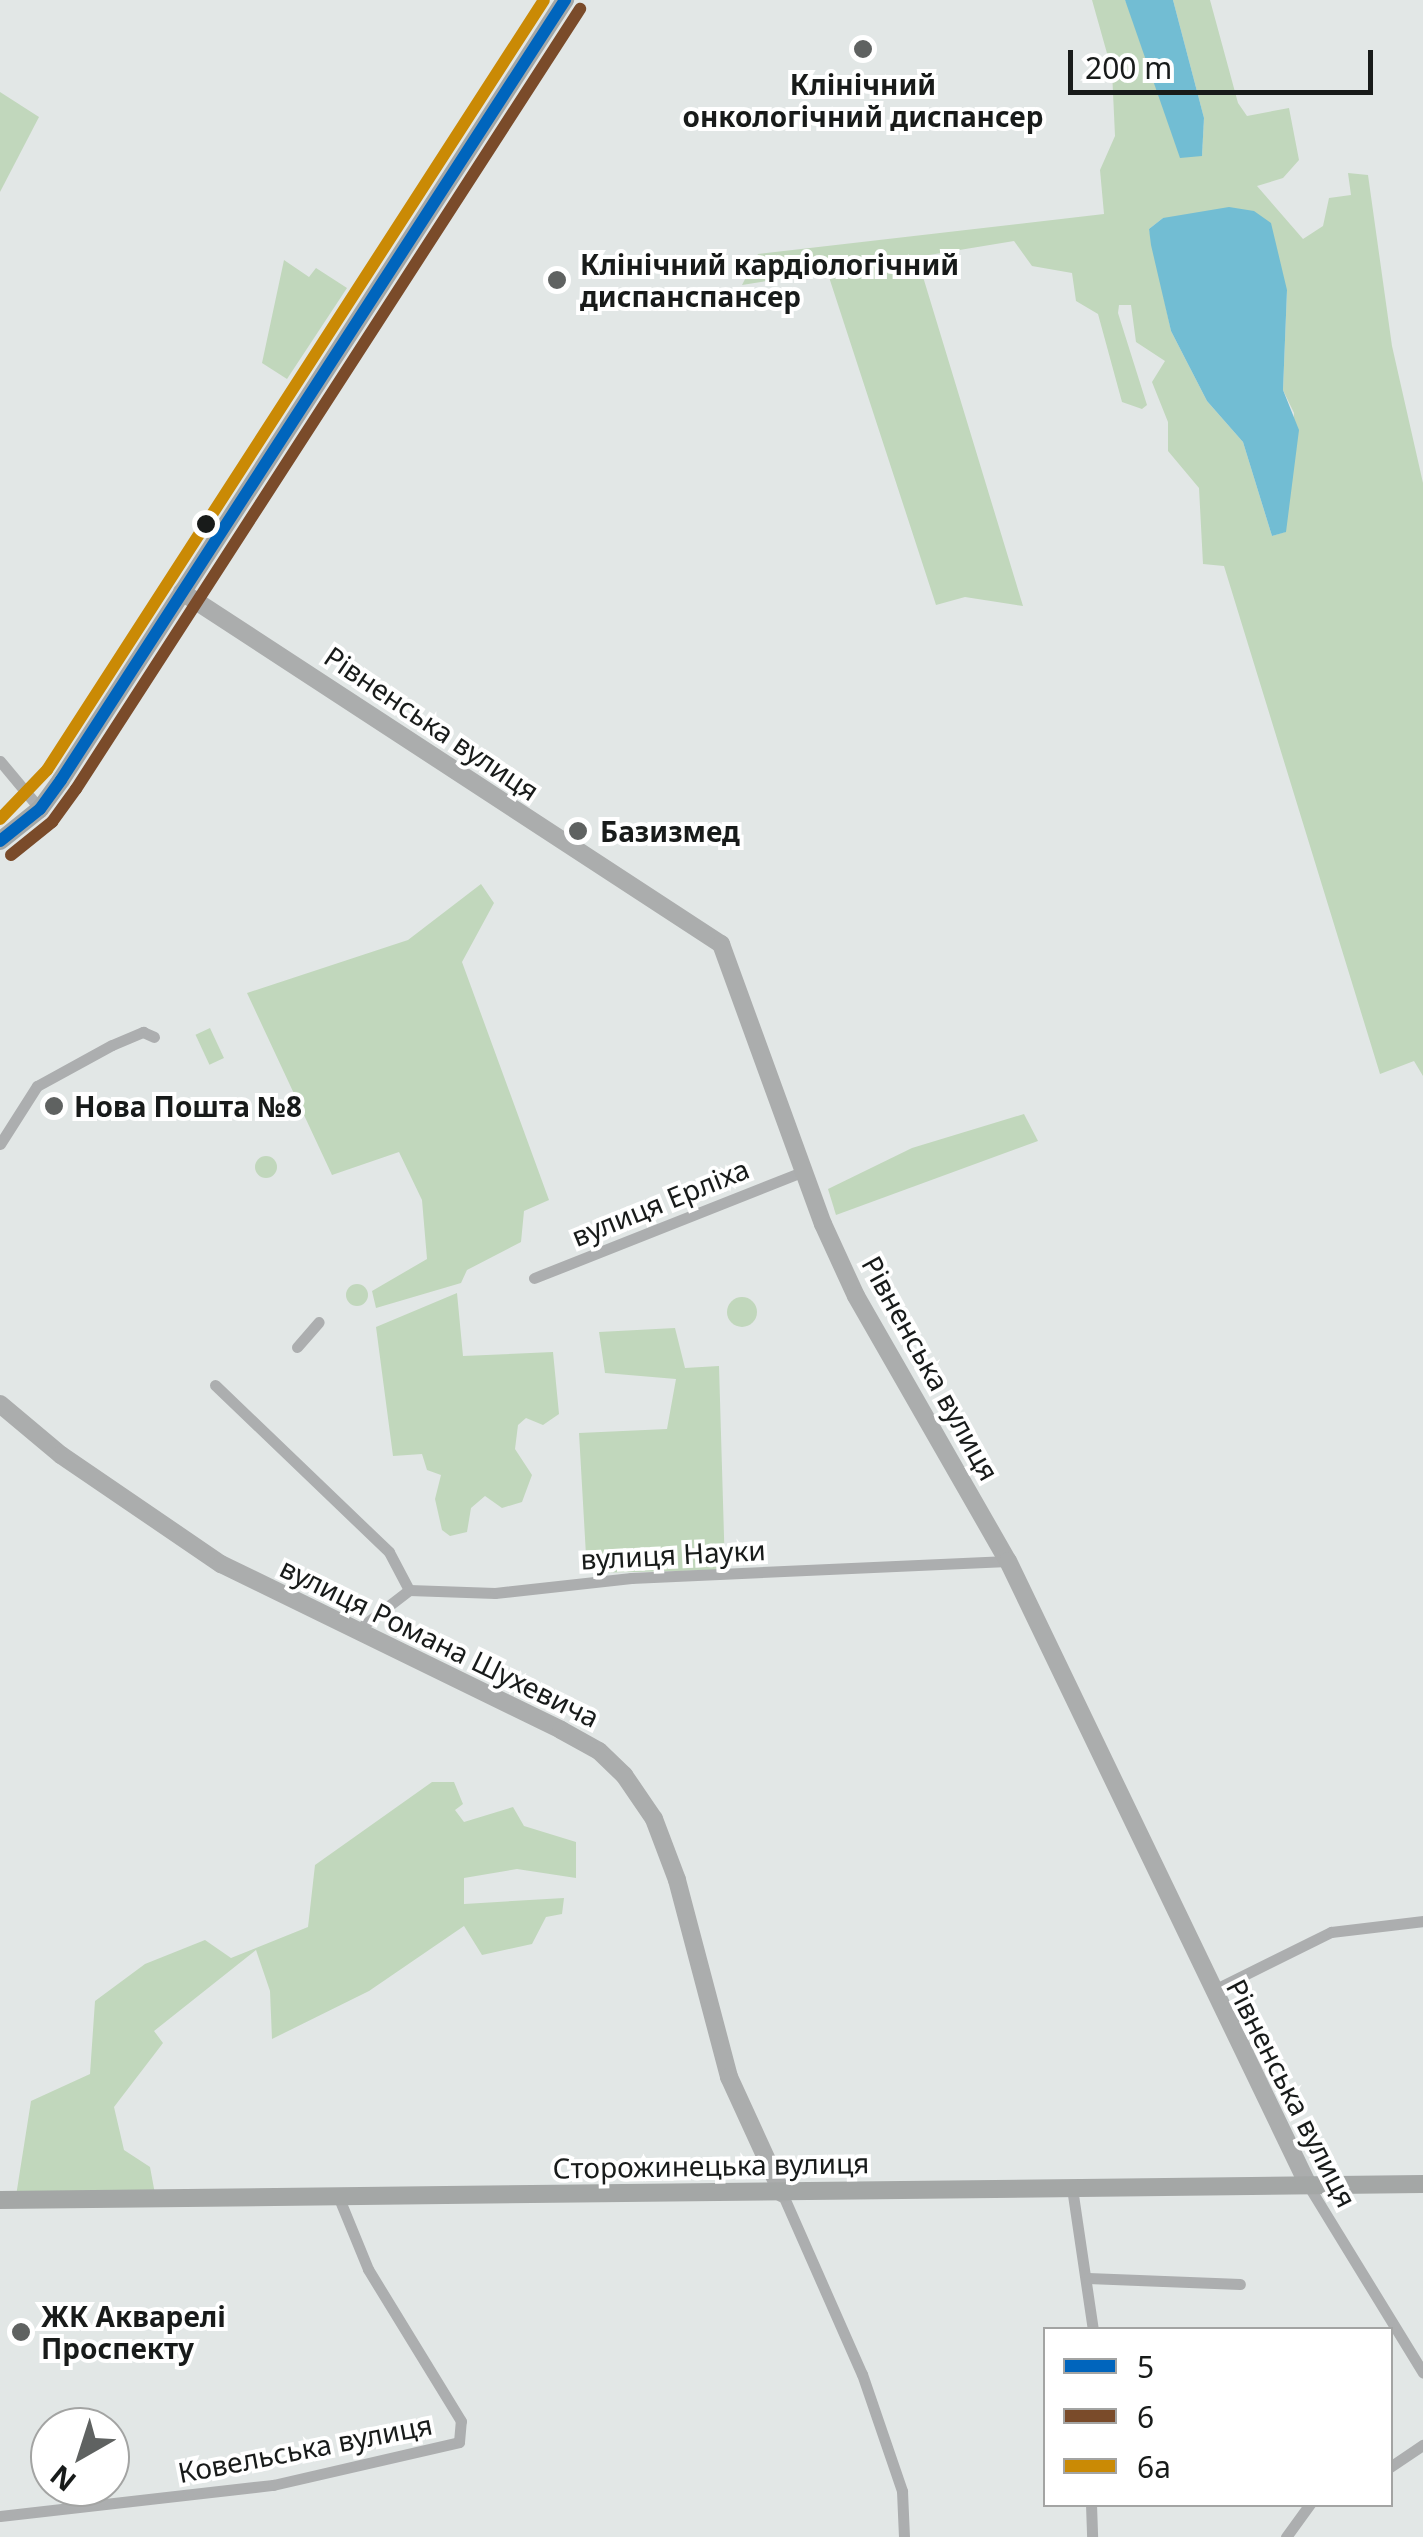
<!DOCTYPE html>
<meta charset="utf-8">
<style>
body{margin:0}
#map{position:relative;width:1423px;height:2537px;overflow:hidden;background:#e2e7e6;font-family:"Noto Sans",sans-serif}
div>[style]{position:absolute}
[style*='--x']{left:calc(var(--x)*1px);top:calc(var(--y)*1px);width:calc(var(--w)*1px);rotate:calc(var(--a)*1deg)}
.green>*{inset:0;background:#c1d7bc;transform-origin:0 0}
.round{border-radius:50%}
.water>*{inset:0;background:#72bdd3}
.street>*{height:11px;margin:-5.5px;padding:0 5.5px;transform-origin:5.5px;border-radius:5.5px;background:#acaeaf}
.secondary>*{height:18px;margin:-9px;padding:0 9px;transform-origin:9px;border-radius:9px;background:#abadad}
.primary>*{height:18px;margin:-9px;padding:0 9px;transform-origin:9px;border-radius:9px;background:#a4a7a6}
.bus-1>*{height:12px;margin:-6px;padding:0 6px;transform-origin:6px;border-radius:6px;background:#0065bd}
.bus-2>*{height:12px;margin:-6px;padding:0 6px;transform-origin:6px;border-radius:6px;background:#7a4b2a}
.bus-3>*{height:12px;margin:-6px;padding:0 6px;transform-origin:6px;border-radius:6px;background:#ca8a05}
.dots>*{width:28px;height:28px;translate:-50% -50%;box-sizing:border-box;border:5px solid #fff;border-radius:50%}
span{translate:-50% -50%;white-space:nowrap;text-align:center;line-height:1.15;-webkit-text-stroke:8px #fff;paint-order:stroke}
.poi-label{font-size:28px;color:#181b1a;font-weight:700}
.left{translate:0 -50%;text-align:left}
.street-label{font-size:28px;color:#181b1a}
.legend{position:absolute;left:1043px;top:2327px;width:350px;height:180px;box-sizing:border-box;background:#fff;border:2px solid #a3a4a3;margin:0;padding:12px 18px;list-style:none;font-size:30px;color:#181b1a}
.legend li{display:flex;align-items:center;gap:20px;height:50px}
.legend b{width:50px;border:2px solid #a3a4a3}
.north{position:absolute;left:30px;top:2407px;width:100px;height:100px;box-sizing:border-box;background:#fff;border:2px solid #a3a4a3;border-radius:50%;rotate:219deg;font-size:28px;font-weight:700;line-height:40px;text-align:center;color:#181b1a}
.north::after{content:'';display:block;margin:auto;width:35px;height:45px;background:#5f6261;clip-path:polygon(50% 0,100% 100%,50% 72%,0 100%)}
.scale{position:absolute;left:1068px;top:50px;width:305px;height:45px;box-sizing:border-box;border:5px solid #181b1a;border-top:0;padding-left:12px;font-size:30px;line-height:35px;white-space:nowrap;color:#181b1a;-webkit-text-stroke:8px #fff;paint-order:stroke}
</style>
<div id="map">
<div class="green">
<div style="clip-path:polygon(evenodd,1092px 0,1125px 0,1202px 156px,1204px 118px,1173px 0,1210px 0,1238px 103px,1247px 116px,1289px 108px,1299px 160px,1283px 178px,1257px 186px,1303px 239px,1323px 226px,1329px 198px,1351px 195px,1348px 173px,1368px 175px,1392px 346px,1423px 483px,1423px 1076px,1414px 1061px,1380px 1074px,1224px 566px,1203px 564px,1199px 488px,1168px 451px,1168px 422px,1152px 382px,1165px 361px,1136px 342px,1131px 305px,1119px 305px,1118px 313px,1147px 405px,1142px 409px,1122px 402px,1098px 314px,1076px 301px,1072px 273px,1032px 266px,1014px 241px,917px 257px,1023px 606px,965px 597px,936px 605px,827px 271px,742px 285px,758px 254px,1104px 214px,1100px 170px,1115px 136px,1112px 71px,1092px 0,1163px 218px,1287px 290px,1283px 390px,1294px 413px,1285px 532px,1272px 536px,1243px 442px,1207px 401px,1171px 331px,1149px 229px,1163px 218px)"></div>
<div style="clip-path:polygon(0 92px,39px 117px,0 192px)"></div>
<div style="clip-path:polygon(284px 260px,309px 277px,316px 268px,347px 288px,287px 379px,262px 363px)"></div>
<div style="clip-path:polygon(481px 884px,494px 903px,462px 962px,549px 1200px,524px 1211px,521px 1242px,467px 1270px,461px 1283px,376px 1308px,372px 1291px,427px 1259px,422px 1200px,399px 1152px,332px 1175px,247px 993px,408px 940px)"></div>
<div style="left:210px;top:1028px;width:33px;height:16px;rotate:65deg"></div>
<div style="clip-path:polygon(1024px 1114px,1038px 1141px,836px 1215px,828px 1189px,912px 1148px)"></div>
<div class="round" style="left:255px;top:1156px;width:22px;height:22px"></div>
<div class="round" style="left:346px;top:1284px;width:22px;height:22px"></div>
<div style="clip-path:polygon(457px 1293px,463px 1356px,553px 1352px,559px 1414px,543px 1425px,526px 1418px,518px 1425px,515px 1449px,532px 1475px,522px 1502px,502px 1508px,485px 1496px,471px 1508px,467px 1532px,450px 1536px,442px 1530px,435px 1499px,441px 1475px,427px 1470px,422px 1454px,393px 1456px,376px 1327px)"></div>
<div class="round" style="left:727px;top:1297px;width:30px;height:30px"></div>
<div style="clip-path:polygon(675px 1328px,685px 1368px,719px 1366px,725px 1570px,587px 1573px,579px 1433px,667px 1429px,676px 1379px,605px 1373px,599px 1332px)"></div>
<div style="clip-path:polygon(432px 1782px,454px 1782px,463px 1804px,455px 1810px,464px 1822px,513px 1807px,524px 1826px,576px 1842px,576px 1878px,517px 1869px,464px 1878px,464px 1904px,564px 1898px,562px 1914px,546px 1917px,532px 1944px,482px 1955px,464px 1926px,369px 1991px,272px 2039px,270px 1991px,256px 1950px,154px 2031px,163px 2043px,114px 2107px,124px 2150px,150px 2167px,155px 2194px,16px 2196px,31px 2101px,90px 2074px,95px 2001px,145px 1964px,205px 1940px,231px 1958px,308px 1927px,315px 1865px)"></div>
</div>
<div class="water">
<div style="clip-path:polygon(1125px 0,1173px 0,1204px 118px,1202px 156px,1180px 158px)"></div>
<div style="clip-path:polygon(1229px 207px,1254px 211px,1271px 223px,1287px 290px,1283px 390px,1299px 430px,1286px 532px,1272px 536px,1243px 442px,1207px 401px,1171px 331px,1151px 245px,1149px 229px,1163px 218px)"></div>
</div>
<div class="street">
<div style="--x:0;--y:761;--w:62;--a:50.2"></div>
<div style="--x:0;--y:1144;--w:69;--a:-57.5"></div>
<div style="--x:37;--y:1086;--w:85;--a:-28.7"></div>
<div style="--x:112;--y:1045;--w:34;--a:-23"></div>
<div style="--x:143;--y:1032;--w:12;--a:24"></div>
<div style="--x:534;--y:1278;--w:290;--a:-21.6"></div>
<div style="--x:297;--y:1347;--w:33;--a:-49"></div>
<div style="--x:215;--y:1385;--w:241;--a:43.8"></div>
<div style="--x:389;--y:1552;--w:43;--a:62.2"></div>
<div style="--x:356;--y:1631;--w:67;--a:-37.7"></div>
<div style="--x:409;--y:1590;--w:86;--a:2"></div>
<div style="--x:495;--y:1593;--w:137;--a:-6.3"></div>
<div style="--x:631;--y:1578;--w:377;--a:-2.6"></div>
<div style="--x:1212;--y:1991;--w:133;--a:-26.4"></div>
<div style="--x:1331;--y:1932;--w:93;--a:-6.8"></div>
<div style="--x:1308;--y:2185;--w:220;--a:58.5"></div>
<div style="--x:1072;--y:2188;--w:144;--a:81.6"></div>
<div style="--x:782;--y:2193;--w:198;--a:66.2"></div>
<div style="--x:862;--y:2374;--w:124;--a:71.1"></div>
<div style="--x:902;--y:2491;--w:46;--a:87.5"></div>
<div style="--x:1088;--y:2278;--w:152;--a:2.3"></div>
<div style="--x:1390;--y:2467;--w:40;--a:-34"></div>
<div style="--x:1091;--y:2504;--w:33;--a:88"></div>
<div style="--x:0;--y:2516;--w:275;--a:-6.5"></div>
<div style="--x:273;--y:2485;--w:191;--a:-13"></div>
<div style="--x:459;--y:2442;--w:21;--a:-85"></div>
<div style="--x:461;--y:2421;--w:178;--a:-121.5"></div>
<div style="--x:368;--y:2269;--w:79;--a:-112.3"></div>
<div style="--x:1286;--y:2537;--w:41;--a:-54"></div>
</div>
<div class="secondary">
<div style="--x:182;--y:592;--w:644;--a:33.15"></div>
<div style="--x:721;--y:944;--w:298;--a:70"></div>
<div style="--x:823;--y:1224;--w:79;--a:65.4"></div>
<div style="--x:856;--y:1296;--w:305;--a:60.2"></div>
<div style="--x:1008;--y:1561;--w:692;--a:64.32"></div>
<div style="--x:0;--y:1404;--w:80;--a:39.9"></div>
<div style="--x:61;--y:1455;--w:194;--a:34.3"></div>
<div style="--x:221;--y:1564;--w:378;--a:26"></div>
<div style="--x:561;--y:1730;--w:43;--a:28.9"></div>
<div style="--x:599;--y:1751;--w:35;--a:44"></div>
<div style="--x:624;--y:1775;--w:53;--a:55.7"></div>
<div style="--x:654;--y:1819;--w:65;--a:69.3"></div>
<div style="--x:677;--y:1880;--w:204;--a:75.2"></div>
<div style="--x:729;--y:2077;--w:128;--a:65.4"></div>
</div>
<div class="primary">
<div style="--x:0;--y:841;--w:51;--a:-38.7"></div>
<div style="--x:40;--y:809;--w:36;--a:-54"></div>
<div style="--x:61;--y:780;--w:929;--a:-57.13"></div>
<div style="--x:0;--y:2200;--w:1423;--a:-0.64"></div>
</div>
<div class="bus-1">
<div style="--x:0;--y:841;--w:51;--a:-38.7"></div>
<div style="--x:40;--y:809;--w:36;--a:-54"></div>
<div style="--x:61;--y:780;--w:929;--a:-57.13"></div>
</div>
<div class="bus-2">
<div style="--x:11;--y:855;--w:53;--a:-38.8"></div>
<div style="--x:52;--y:822;--w:41;--a:-54"></div>
<div style="--x:76;--y:789;--w:929;--a:-57.13"></div>
</div>
<div class="bus-3">
<div style="--x:0;--y:819;--w:68;--a:-46.2"></div>
<div style="--x:47;--y:770;--w:916;--a:-57.16"></div>
</div>
<div class="dots">
<div style="left:863px;top:49px;background:#5f6261"></div>
<div style="left:557px;top:280px;background:#5f6261"></div>
<div style="left:206px;top:524px;background:#181b1a"></div>
<div style="left:578px;top:831px;background:#5f6261"></div>
<div style="left:54px;top:1106px;background:#5f6261"></div>
<div style="left:21px;top:2332px;background:#5f6261"></div>
</div>
<div class="poi-label">
<span style="left:863px;top:100px">Клінічний<br>онкологічний диспансер</span>
<span class="left" style="left:580px;top:280px">Клінічний кардіологічний<br>диспанспансер</span>
<span class="left" style="left:600px;top:831px">Базизмед</span>
<span class="left" style="left:74px;top:1106px">Нова Пошта №8</span>
<span class="left" style="left:41px;top:2332px">ЖК Акварелі<br>Проспекту</span>
</div>
<div class="street-label">
<span style="left:432px;top:723px;rotate:34deg">Рівненська вулиця</span>
<span style="left:660px;top:1202px;rotate:-22deg">вулиця Ерліха</span>
<span style="left:931px;top:1368px;rotate:61deg">Рівненська вулиця</span>
<span style="left:673px;top:1554px;rotate:-3deg">вулиця Науки</span>
<span style="left:440px;top:1642px;rotate:26deg">вулиця Романа Шухевича</span>
<span style="left:1292px;top:2093px;rotate:63deg">Рівненська вулиця</span>
<span style="left:711px;top:2165px;rotate:-1deg">Сторожинецька вулиця</span>
<span style="left:305px;top:2448px;rotate:-11deg">Ковельська вулиця</span>
</div>
<ul class="legend">
<li><b style="height:12px;background:#0065bd"></b>5</li>
<li><b style="height:12px;background:#7a4b2a"></b>6</li>
<li><b style="height:12px;background:#ca8a05"></b>6а</li>
</ul>
<div class="north">N</div>
<div class="scale">200 m</div>
</div>
